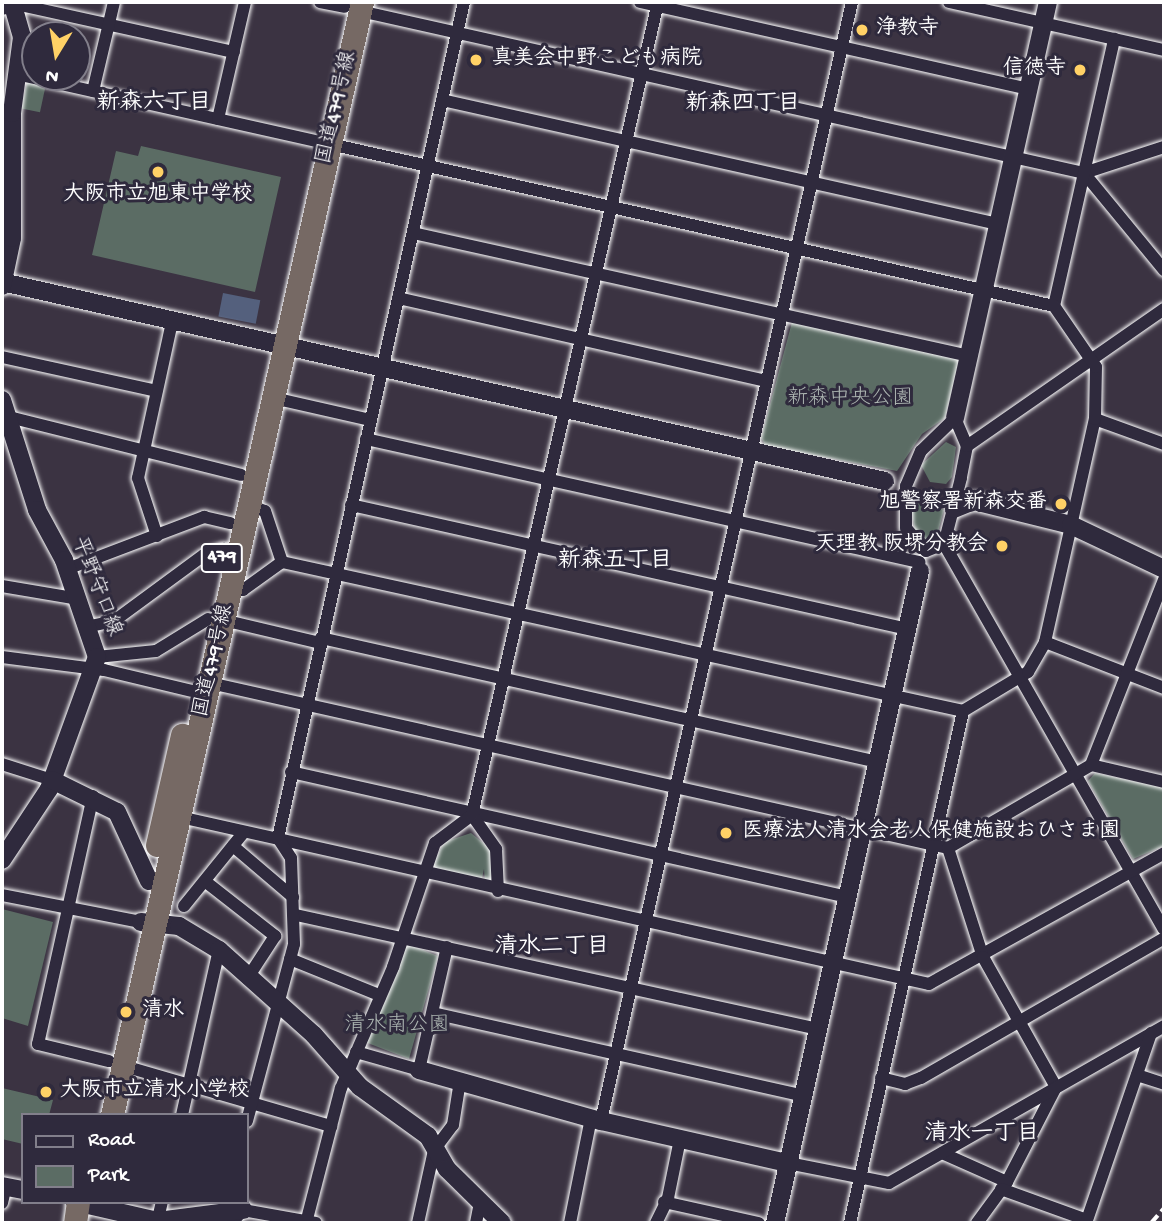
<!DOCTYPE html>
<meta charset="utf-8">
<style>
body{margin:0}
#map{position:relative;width:1166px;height:1225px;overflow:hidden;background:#3b3342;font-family:"Gochi Hand","Klee One",sans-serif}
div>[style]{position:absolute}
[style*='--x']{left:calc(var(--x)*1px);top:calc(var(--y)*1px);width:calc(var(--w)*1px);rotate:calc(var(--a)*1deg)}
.green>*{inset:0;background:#5b6c64;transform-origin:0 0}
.water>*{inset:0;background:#54607d;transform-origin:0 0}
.roads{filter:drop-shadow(0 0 2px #fff) drop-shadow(0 0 2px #fff)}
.street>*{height:12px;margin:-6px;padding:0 6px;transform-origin:6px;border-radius:6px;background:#2f2a3d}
.secondary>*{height:18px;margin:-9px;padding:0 9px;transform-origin:9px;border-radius:9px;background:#2f2a3d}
.highway>*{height:23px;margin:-11.5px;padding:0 11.5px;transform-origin:11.5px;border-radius:11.5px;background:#766964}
.rail>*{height:3.5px;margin-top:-1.75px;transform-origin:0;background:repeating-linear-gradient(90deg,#fff 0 10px,transparent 0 15px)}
.dots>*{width:19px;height:19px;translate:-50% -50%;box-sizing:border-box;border:4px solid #2f2a3d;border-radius:50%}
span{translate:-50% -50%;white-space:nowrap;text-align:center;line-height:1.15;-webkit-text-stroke:6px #2f2a3d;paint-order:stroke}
.shield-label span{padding:2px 5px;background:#2f2a3d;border:2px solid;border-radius:5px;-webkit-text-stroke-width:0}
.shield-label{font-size:19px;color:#fff;font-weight:700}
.poi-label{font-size:21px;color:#fff;font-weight:700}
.left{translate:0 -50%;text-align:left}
.right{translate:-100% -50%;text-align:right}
.street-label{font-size:21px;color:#fff}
.park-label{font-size:21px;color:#adb6b2}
.neighbourhood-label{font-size:23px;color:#fff;font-weight:700}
.frame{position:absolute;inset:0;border:4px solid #fff;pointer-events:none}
.legend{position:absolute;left:21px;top:1113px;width:228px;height:91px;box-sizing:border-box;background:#2f2a3d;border:2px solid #827f8b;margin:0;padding:9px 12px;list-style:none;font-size:21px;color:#fff}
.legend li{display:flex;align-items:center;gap:14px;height:35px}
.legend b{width:35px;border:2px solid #827f8b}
.north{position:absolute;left:21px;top:21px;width:70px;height:70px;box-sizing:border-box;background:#2f2a3d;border:2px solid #827f8b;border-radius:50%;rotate:191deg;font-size:19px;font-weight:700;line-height:28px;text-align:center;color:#fff}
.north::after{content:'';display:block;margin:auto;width:24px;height:32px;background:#ffd166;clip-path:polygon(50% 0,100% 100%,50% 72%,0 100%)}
</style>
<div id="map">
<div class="green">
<div style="left:27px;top:82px;width:19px;height:27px;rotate:12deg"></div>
<div style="clip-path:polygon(141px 146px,281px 177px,255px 292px,92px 255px,116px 151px,138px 156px)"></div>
<div style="clip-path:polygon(792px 322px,959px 360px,945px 418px,922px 434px,897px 471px,766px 446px,761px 438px)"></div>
<div style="clip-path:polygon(946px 442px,956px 447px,952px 477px,946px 484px,930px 482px,921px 465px)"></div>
<div style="clip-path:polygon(921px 499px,944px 510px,935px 543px,927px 544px,915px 530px,911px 508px)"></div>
<div style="clip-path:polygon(1095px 773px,1164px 788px,1164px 846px,1133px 859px,1088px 781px)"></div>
<div style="clip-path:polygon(471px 833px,493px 851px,493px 885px,485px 883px,484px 869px,481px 883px,432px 867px,444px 842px)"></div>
<div style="clip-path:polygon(2px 909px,53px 922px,28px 1026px,2px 1018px)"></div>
<div style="clip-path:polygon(405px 943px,438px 956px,409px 1059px,365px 1042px)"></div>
<div style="clip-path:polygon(2px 1088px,53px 1100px,49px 1115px,23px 1115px,23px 1144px,2px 1139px)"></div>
</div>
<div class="water">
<div style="left:223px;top:293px;width:38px;height:24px;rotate:11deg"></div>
</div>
<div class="roads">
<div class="street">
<div style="--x:320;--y:2;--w:25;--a:11"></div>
<div style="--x:640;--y:2;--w:399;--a:12.6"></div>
<div style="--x:949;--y:2;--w:220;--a:12.6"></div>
<div style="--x:2;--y:9;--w:18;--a:-13"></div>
<div style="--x:20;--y:5;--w:219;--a:12.4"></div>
<div style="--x:360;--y:11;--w:742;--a:12.61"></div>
<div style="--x:1084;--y:173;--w:84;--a:-18"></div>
<div style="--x:16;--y:74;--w:306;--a:12.6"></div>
<div style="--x:93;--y:91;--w:91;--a:-76.7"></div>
<div style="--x:442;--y:100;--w:570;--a:12.57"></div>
<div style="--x:218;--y:119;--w:120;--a:-77"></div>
<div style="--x:1084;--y:173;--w:126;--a:50.5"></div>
<div style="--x:413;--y:233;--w:569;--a:12.47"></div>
<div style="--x:398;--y:298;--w:378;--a:12.7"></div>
<div style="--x:1054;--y:306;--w:274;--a:-77.3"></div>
<div style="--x:2;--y:357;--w:158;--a:12.4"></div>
<div style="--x:273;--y:398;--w:100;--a:12.7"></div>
<div style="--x:9;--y:417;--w:239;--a:14"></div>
<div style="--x:955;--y:418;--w:30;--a:67"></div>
<div style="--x:967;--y:446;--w:33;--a:101"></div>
<div style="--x:961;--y:478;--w:68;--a:104.4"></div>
<div style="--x:944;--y:544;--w:19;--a:159"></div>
<div style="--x:926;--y:551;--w:30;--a:-131"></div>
<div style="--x:906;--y:528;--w:42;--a:-90"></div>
<div style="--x:906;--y:486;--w:38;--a:-67"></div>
<div style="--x:921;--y:451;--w:47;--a:-44.1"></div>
<div style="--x:1095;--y:419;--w:73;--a:19.9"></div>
<div style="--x:366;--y:439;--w:567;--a:12.54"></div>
<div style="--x:967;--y:446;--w:240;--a:-34.8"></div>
<div style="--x:249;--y:505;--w:17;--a:21"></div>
<div style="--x:265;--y:511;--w:54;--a:71.6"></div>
<div style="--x:351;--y:505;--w:571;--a:12.55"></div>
<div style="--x:157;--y:536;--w:61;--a:-108.1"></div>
<div style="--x:138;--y:478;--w:160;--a:-77.7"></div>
<div style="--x:944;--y:544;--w:443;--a:60.3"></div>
<div style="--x:67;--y:569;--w:147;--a:-20.8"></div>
<div style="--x:204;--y:517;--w:27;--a:13"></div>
<div style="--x:2;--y:586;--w:78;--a:9.6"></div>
<div style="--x:230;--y:590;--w:13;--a:0"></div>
<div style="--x:243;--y:590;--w:48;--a:-35.7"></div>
<div style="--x:282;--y:562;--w:697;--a:12.34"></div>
<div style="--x:963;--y:711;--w:76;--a:-31"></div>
<div style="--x:1028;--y:672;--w:34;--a:-60"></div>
<div style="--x:1045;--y:642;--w:229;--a:-77.4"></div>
<div style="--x:1095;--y:419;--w:52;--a:-88.9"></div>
<div style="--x:1096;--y:367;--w:74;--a:-124.5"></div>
<div style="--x:1054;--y:306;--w:742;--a:-167.39"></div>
<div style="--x:223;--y:620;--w:100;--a:13.3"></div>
<div style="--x:86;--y:627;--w:29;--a:-12"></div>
<div style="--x:114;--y:621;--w:112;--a:-36.3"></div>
<div style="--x:204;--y:555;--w:21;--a:-17"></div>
<div style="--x:321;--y:638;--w:571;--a:12.55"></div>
<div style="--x:1045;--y:642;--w:128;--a:21.1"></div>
<div style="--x:2;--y:657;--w:103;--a:7.3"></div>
<div style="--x:104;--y:670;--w:90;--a:13.4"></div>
<div style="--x:97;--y:657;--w:59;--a:-5.8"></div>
<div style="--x:156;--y:651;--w:61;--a:-31.6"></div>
<div style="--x:210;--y:683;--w:756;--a:12.6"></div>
<div style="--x:948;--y:848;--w:165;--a:-30.1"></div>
<div style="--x:1091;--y:765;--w:199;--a:-68.5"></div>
<div style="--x:2;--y:764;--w:52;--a:17.7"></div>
<div style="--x:1091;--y:765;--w:75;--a:13.1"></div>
<div style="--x:291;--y:772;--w:571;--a:12.65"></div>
<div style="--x:93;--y:796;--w:254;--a:102.5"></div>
<div style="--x:38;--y:1044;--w:73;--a:13.5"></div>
<div style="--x:472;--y:815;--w:42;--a:54.8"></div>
<div style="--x:496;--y:849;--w:42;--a:87.3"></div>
<div style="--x:180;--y:817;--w:767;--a:12.57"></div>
<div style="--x:929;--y:984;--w:269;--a:-29.1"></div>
<div style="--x:233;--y:846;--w:79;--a:40.4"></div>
<div style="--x:948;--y:848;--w:114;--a:72.2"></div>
<div style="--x:983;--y:957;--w:149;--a:60.7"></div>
<div style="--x:1056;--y:1087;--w:107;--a:117.3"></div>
<div style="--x:1007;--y:1182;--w:51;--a:126.2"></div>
<div style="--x:206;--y:882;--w:88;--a:38"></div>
<div style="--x:275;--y:936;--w:51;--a:123.1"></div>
<div style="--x:2;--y:895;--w:142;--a:11"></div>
<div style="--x:184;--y:906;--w:95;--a:-51"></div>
<div style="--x:296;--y:915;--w:534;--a:12.32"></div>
<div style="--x:290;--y:959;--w:96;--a:22"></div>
<div style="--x:433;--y:1013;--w:379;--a:12.6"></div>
<div style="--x:356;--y:1052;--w:66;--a:15.9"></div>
<div style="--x:419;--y:1070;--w:126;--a:-77.2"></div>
<div style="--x:124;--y:1066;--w:216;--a:16.2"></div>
<div style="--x:1137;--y:1075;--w:28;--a:18"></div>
<div style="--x:881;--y:1078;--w:25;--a:14"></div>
<div style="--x:905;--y:1084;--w:17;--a:-21"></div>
<div style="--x:921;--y:1078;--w:280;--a:-29.9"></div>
<div style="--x:182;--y:1115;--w:169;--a:-77.4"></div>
<div style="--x:247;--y:1121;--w:183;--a:-75.1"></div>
<div style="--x:294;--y:944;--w:86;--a:-92"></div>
<div style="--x:291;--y:858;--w:24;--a:-123"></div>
<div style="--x:278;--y:838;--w:856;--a:-77.46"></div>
<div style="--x:601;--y:1121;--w:1147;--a:-77.36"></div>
<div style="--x:942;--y:1153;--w:71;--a:24"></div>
<div style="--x:788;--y:1163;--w:103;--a:11.2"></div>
<div style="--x:889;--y:1183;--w:317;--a:-29.7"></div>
<div style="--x:1001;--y:1189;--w:91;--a:19.8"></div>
<div style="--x:664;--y:1202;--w:97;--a:12.5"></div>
<div style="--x:2;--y:1203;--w:17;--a:-77"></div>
<div style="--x:157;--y:1223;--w:22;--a:-77"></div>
<div style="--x:232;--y:1223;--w:17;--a:-50"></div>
<div style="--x:243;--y:1210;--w:74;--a:10.1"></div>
<div style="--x:306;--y:1223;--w:139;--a:-75.5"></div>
<div style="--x:341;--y:1088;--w:132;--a:-66.7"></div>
<div style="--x:393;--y:967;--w:131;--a:-71.3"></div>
<div style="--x:435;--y:843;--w:46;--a:-37.1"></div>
<div style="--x:472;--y:815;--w:834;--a:-77.11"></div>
<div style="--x:418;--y:1223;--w:75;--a:-77.6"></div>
<div style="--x:434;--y:1150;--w:31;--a:-53"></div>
<div style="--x:453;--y:1125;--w:45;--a:-81"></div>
<div style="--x:476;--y:1223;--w:21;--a:-79"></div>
<div style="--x:570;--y:1223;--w:107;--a:-78.7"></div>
<div style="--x:656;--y:1223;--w:28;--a:-64"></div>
<div style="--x:668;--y:1198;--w:60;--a:-78.5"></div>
<div style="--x:850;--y:1223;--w:524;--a:-77.55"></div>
<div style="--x:1086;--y:1223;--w:201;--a:-71.1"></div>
</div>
<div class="secondary">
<div style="--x:2;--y:282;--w:905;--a:12.7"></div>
<div style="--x:2;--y:286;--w:49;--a:-78.2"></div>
<div style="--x:12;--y:238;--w:125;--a:-90"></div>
<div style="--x:12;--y:113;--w:77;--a:-82.5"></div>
<div style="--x:22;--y:37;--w:36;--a:-106"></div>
<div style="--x:2;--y:400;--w:115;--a:72.3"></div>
<div style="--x:37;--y:510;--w:57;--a:61.6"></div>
<div style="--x:64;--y:560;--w:102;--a:71.2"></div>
<div style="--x:97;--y:657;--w:140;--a:110"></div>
<div style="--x:49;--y:789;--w:85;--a:123.5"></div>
<div style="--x:955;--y:418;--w:426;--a:-77.4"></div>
<div style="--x:954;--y:509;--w:22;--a:-22"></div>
<div style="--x:974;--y:501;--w:100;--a:13.9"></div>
<div style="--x:1071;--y:525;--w:103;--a:25.3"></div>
<div style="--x:52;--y:780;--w:72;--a:26.2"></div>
<div style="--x:117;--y:812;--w:76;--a:65.1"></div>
<div style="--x:141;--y:922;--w:38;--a:6"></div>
<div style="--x:179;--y:926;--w:47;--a:31"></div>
<div style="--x:219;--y:950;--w:127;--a:41.8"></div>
<div style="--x:314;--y:1035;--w:69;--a:48.5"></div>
<div style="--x:360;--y:1087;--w:84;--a:35.8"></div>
<div style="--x:428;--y:1136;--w:38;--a:60"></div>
<div style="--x:447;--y:1169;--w:77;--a:44.5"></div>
<div style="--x:419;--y:1070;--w:189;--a:15.7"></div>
<div style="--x:601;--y:1121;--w:192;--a:12.7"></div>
<div style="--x:2;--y:1186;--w:21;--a:11"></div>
<div style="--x:75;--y:1202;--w:85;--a:12.9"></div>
<div style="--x:158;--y:1221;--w:86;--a:-7.4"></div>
<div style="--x:775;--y:1223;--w:668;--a:-77.46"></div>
</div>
<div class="highway">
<div style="--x:157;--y:845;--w:113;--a:-77.2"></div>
<div style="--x:112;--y:1115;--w:1141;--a:-77.34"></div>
<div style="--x:75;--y:1223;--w:21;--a:-82"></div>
</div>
</div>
<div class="rail">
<div style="--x:1151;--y:1223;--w:20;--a:-49"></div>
</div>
<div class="dots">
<div style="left:862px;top:30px;background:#ffd166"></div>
<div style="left:476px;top:60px;background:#ffd166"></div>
<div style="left:1080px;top:70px;background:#ffd166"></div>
<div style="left:158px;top:172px;background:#ffd166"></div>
<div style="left:1061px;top:504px;background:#ffd166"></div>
<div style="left:1002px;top:546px;background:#ffd166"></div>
<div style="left:726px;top:833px;background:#ffd166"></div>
<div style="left:126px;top:1012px;background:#ffd166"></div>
<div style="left:46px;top:1092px;background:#ffd166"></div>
</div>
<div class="shield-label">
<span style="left:222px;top:558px">479</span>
</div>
<div class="poi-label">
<span class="left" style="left:876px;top:30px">浄教寺</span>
<span class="left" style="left:492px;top:60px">真美会中野こども病院</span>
<span class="right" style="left:1066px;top:70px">信徳寺</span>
<span style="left:158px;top:196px">大阪市立旭東中学校</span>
<span class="right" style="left:1047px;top:504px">旭警察署新森交番</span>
<span class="right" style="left:988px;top:546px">天理教 阪堺分教会</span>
<span class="left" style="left:742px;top:833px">医療法人清水会老人保健施設おひさま園</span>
<span class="left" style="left:142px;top:1012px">清水</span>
<span class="left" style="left:60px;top:1092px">大阪市立清水小学校</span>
</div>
<div class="street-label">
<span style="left:338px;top:108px;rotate:-77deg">国道479号線</span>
<span style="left:95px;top:587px;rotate:69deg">平野守口線</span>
<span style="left:215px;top:661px;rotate:-77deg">国道479号線</span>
</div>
<div class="park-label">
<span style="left:850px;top:400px">新森中央公園</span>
<span style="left:397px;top:1027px">清水南公園</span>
</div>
<div class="neighbourhood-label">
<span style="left:154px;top:104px">新森六丁目</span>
<span style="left:743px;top:105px">新森四丁目</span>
<span style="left:615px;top:562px">新森五丁目</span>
<span style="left:552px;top:948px">清水二丁目</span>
<span style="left:982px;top:1135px">清水一丁目</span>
</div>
<div class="frame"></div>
<ul class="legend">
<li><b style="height:9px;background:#2f2a3d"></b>Road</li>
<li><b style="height:19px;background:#5b6c64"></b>Park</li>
</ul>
<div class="north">N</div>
</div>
